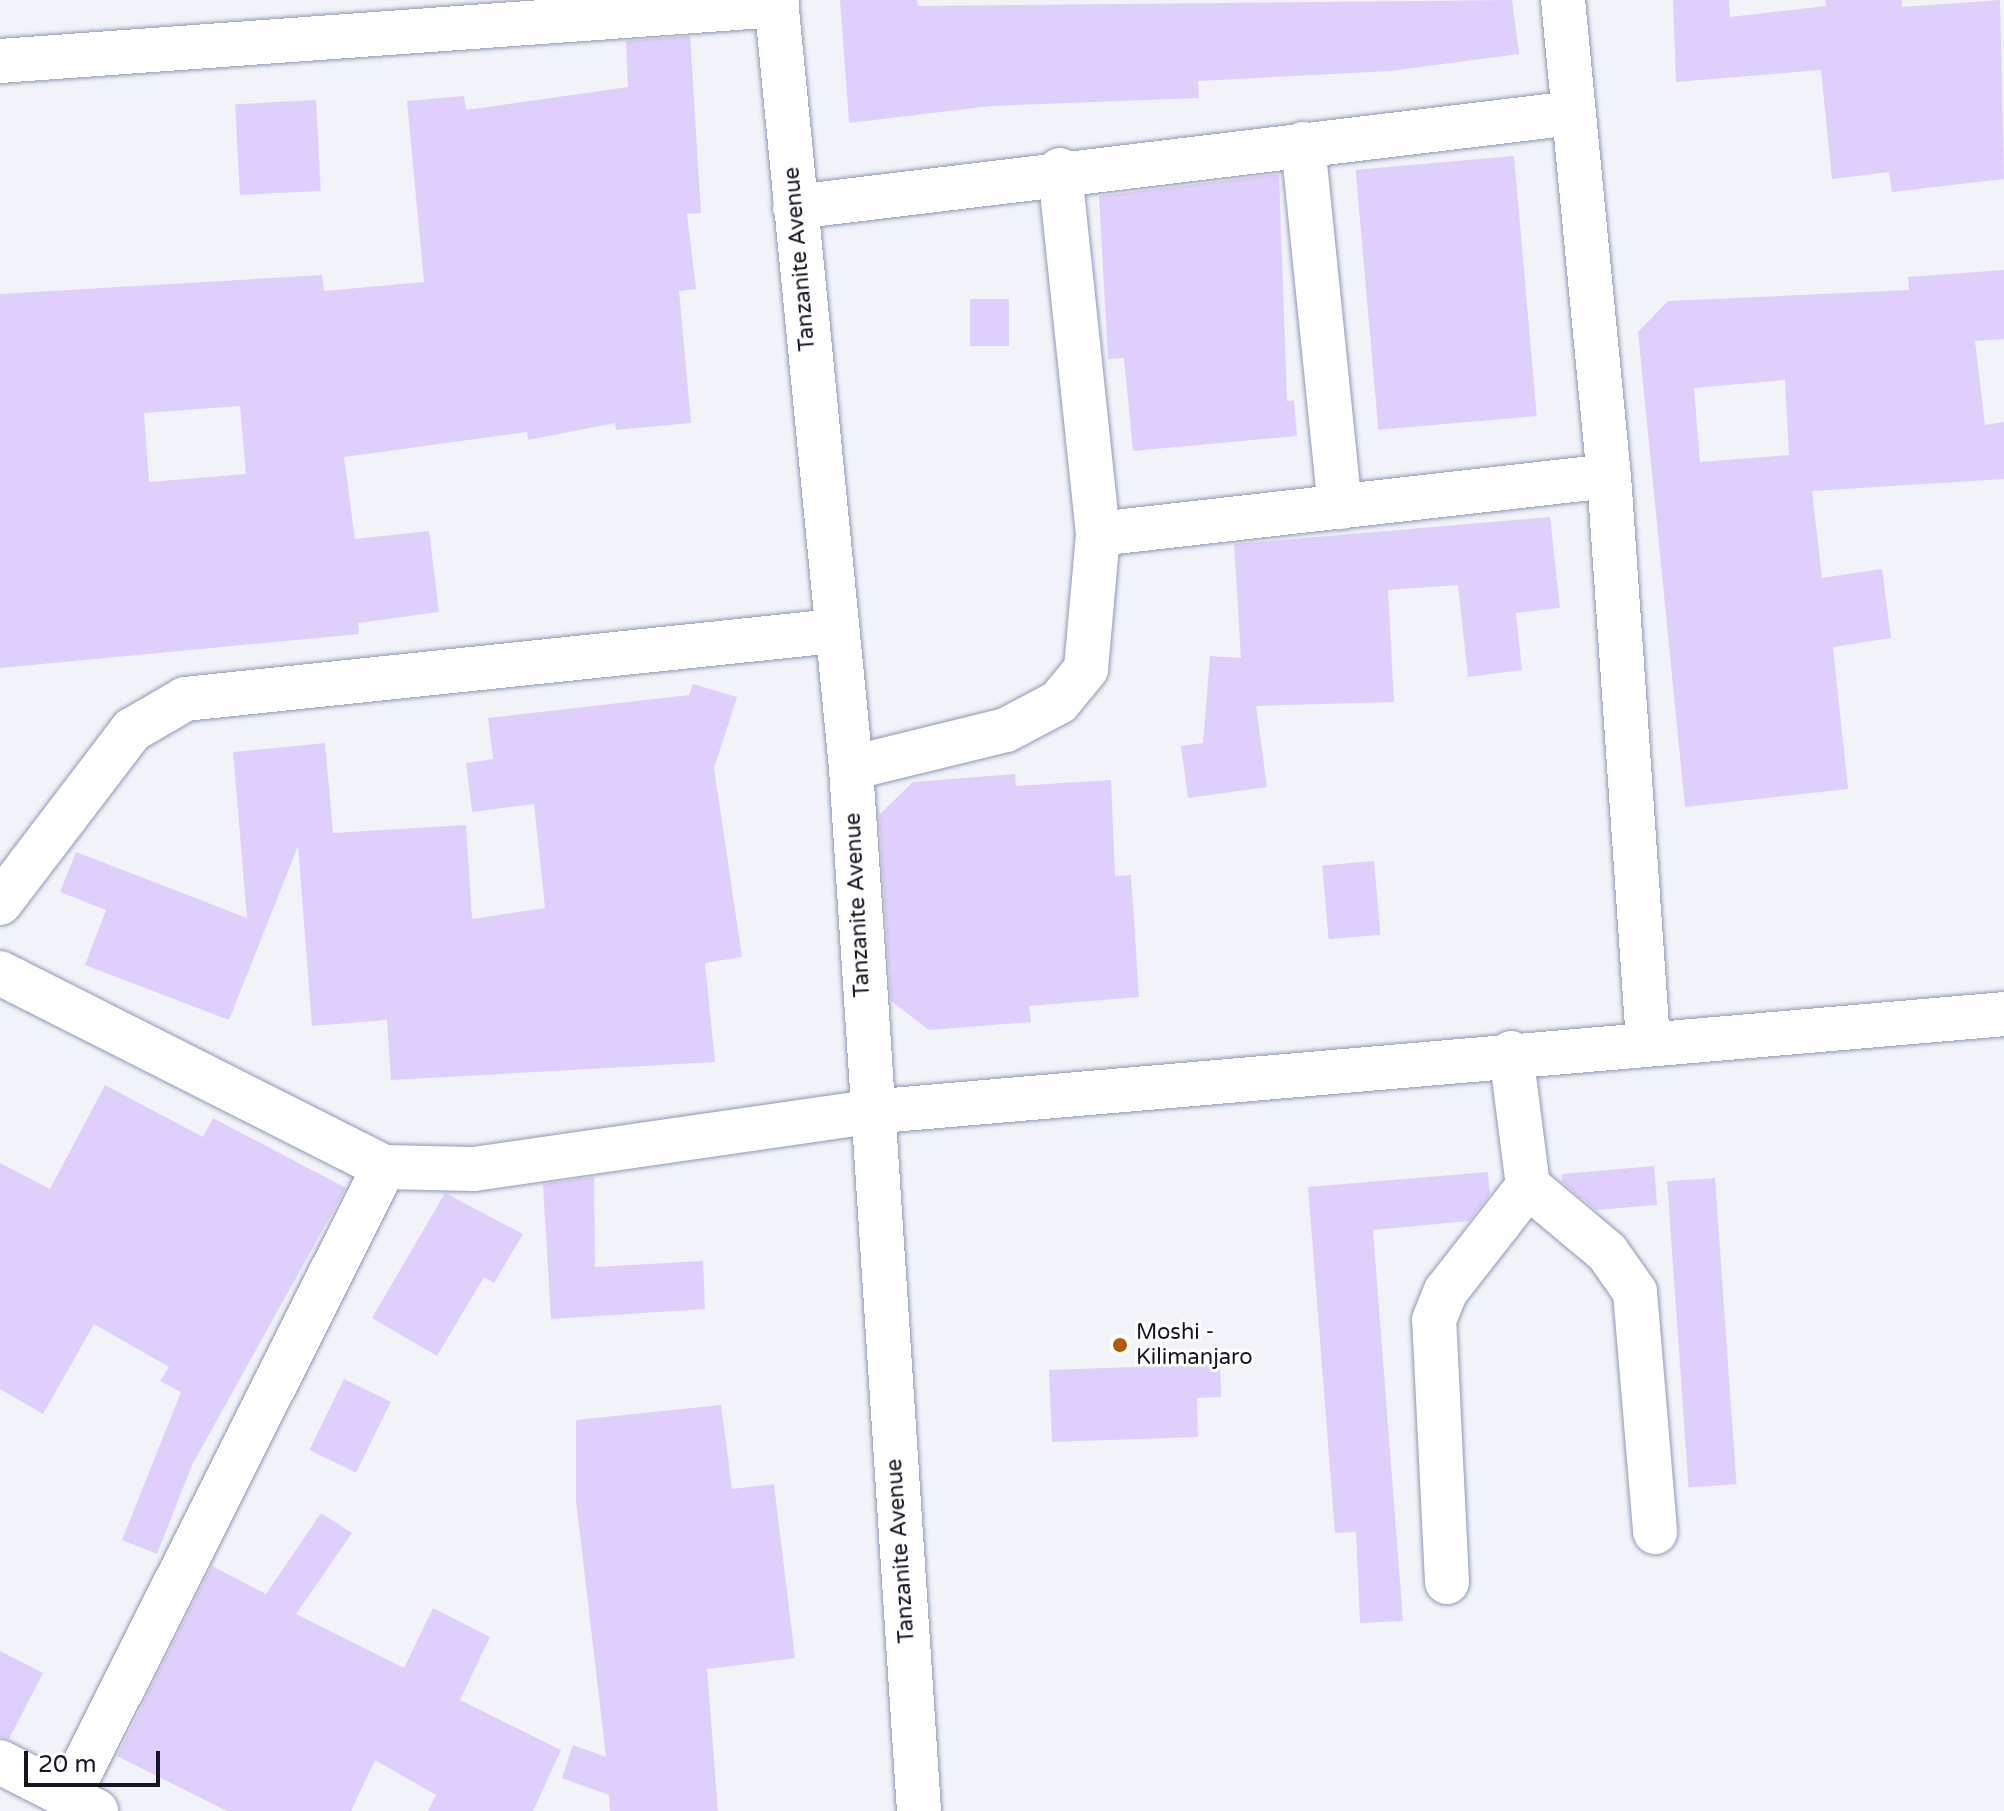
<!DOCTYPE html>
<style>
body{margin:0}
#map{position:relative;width:2004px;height:1811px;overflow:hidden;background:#f1f3f9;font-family:"Varela Round",sans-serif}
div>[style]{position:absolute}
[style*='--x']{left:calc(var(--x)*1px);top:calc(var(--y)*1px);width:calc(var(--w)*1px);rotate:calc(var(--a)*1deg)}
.building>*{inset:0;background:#dfcffd;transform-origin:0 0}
.roads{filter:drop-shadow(0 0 2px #8f97b6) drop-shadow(0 0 2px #8f97b6)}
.minor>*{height:44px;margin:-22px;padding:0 22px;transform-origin:22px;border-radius:22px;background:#fff}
.dots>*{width:22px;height:22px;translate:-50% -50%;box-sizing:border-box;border:4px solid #fff;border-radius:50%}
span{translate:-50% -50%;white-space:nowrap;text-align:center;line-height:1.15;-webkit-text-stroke:6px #fff;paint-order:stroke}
.street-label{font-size:22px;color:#141622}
.poi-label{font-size:22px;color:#141622}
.left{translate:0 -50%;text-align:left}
.scale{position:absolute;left:24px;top:1751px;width:136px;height:36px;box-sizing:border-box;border:4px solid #141622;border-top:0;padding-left:10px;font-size:24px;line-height:28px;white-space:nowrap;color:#141622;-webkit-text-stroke:6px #fff;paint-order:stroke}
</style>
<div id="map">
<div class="building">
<div style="clip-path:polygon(840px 0,917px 0,918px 6px,1512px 0,1519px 54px,1390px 71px,1198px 81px,1199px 98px,991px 106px,849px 123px)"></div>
<div style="clip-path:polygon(1673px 0,1729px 0,1730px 17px,1826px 6px,1825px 0,1902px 0,1902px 7px,2000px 0,2004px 179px,1892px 192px,1889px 172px,1832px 179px,1821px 70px,1676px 82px)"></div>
<div style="clip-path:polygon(evenodd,690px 36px,701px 213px,687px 214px,696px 289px,679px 291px,691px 423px,616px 430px,615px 423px,528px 440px,527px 432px,344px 457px,355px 539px,429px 531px,439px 612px,358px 623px,359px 634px,0 668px,0 294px,322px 275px,324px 291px,424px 282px,407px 101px,464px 96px,466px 110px,628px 87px,626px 41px,690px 36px,240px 406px,246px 474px,149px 482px,144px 413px,240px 406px)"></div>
<div style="left:316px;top:100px;width:91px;height:81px;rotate:87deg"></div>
<div style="left:1514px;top:156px;width:261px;height:159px;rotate:85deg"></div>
<div style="clip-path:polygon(1279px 174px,1287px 401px,1294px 400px,1297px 436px,1133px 451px,1124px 358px,1108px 359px,1099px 196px)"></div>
<div style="clip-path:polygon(evenodd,2004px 270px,2004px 339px,1975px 341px,1985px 425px,2004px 422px,2004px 479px,1812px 491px,1822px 578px,1882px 569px,1891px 638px,1833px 647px,1848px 789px,1685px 807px,1638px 332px,1668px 301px,1909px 290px,1908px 277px,2004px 270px,1785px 380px,1789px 455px,1700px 462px,1694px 388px,1785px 380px)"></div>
<div style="left:1009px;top:299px;width:47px;height:39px;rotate:90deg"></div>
<div style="clip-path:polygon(1550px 517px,1560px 608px,1516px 613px,1522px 670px,1468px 677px,1458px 585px,1388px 590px,1394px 702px,1256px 706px,1267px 787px,1188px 798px,1181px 746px,1203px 743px,1210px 656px,1241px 658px,1234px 544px)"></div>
<div style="clip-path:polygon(693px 684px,737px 697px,714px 768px,742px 957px,705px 963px,715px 1062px,391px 1080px,387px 1020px,312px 1026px,298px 846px,229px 1020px,85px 965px,106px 910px,60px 892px,76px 852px,247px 918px,233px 752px,325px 743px,333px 833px,466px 825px,472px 919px,545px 908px,534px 804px,472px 812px,466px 763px,493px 759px,488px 718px,689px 695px)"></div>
<div style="clip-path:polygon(1015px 774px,1016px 786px,1111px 780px,1115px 876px,1131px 875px,1139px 997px,1029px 1006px,1031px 1022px,929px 1030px,891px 1001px,879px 815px,913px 782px)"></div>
<div style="left:1374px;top:861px;width:74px;height:52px;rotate:85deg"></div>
<div style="clip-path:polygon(105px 1085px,203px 1137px,213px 1118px,346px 1188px,192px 1465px,157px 1554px,122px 1540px,181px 1392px,160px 1381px,169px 1367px,94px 1324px,43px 1414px,0 1389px,0 1163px,50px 1189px)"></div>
<div style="clip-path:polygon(1654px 1166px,1657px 1205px,1596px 1210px,1562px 1182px,1562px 1174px)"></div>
<div style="clip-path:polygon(1488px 1172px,1490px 1194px,1469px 1221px,1373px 1230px,1403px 1621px,1360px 1623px,1356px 1532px,1335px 1533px,1308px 1187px)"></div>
<div style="clip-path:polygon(594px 1177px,595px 1267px,703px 1261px,705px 1309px,551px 1319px,543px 1184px)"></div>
<div style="left:1715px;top:1178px;width:307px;height:48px;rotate:86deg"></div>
<div style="clip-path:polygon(445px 1193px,523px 1234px,494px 1283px,484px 1277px,437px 1356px,372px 1318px)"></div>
<div style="clip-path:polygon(1220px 1364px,1221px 1397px,1197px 1398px,1198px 1437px,1052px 1442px,1049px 1370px)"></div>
<div style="left:344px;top:1379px;width:52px;height:79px;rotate:26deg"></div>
<div style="clip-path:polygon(721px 1405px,732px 1489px,774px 1484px,795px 1658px,707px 1669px,718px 1811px,610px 1811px,609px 1795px,562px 1778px,573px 1745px,606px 1757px,576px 1500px,576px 1420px)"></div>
<div style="clip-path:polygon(321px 1513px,352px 1533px,296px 1614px,404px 1668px,433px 1608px,490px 1637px,460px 1700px,561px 1750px,533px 1811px,428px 1811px,436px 1795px,375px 1760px,351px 1811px,227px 1811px,117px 1756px,212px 1566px,266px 1594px)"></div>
<div style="clip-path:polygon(0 1651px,43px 1673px,9px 1739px,0 1737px)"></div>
</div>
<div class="roads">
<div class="minor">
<div style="--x:776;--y:0;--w:772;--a:84.42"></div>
<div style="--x:851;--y:768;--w:1045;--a:86.27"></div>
<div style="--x:1563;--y:0;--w:478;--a:84.5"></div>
<div style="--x:1609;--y:476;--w:566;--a:86.05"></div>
<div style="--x:0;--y:61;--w:779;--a:-4.12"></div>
<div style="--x:1303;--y:144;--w:365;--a:84.2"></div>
<div style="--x:795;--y:207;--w:784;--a:-6.89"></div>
<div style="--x:1098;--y:534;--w:514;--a:-6.48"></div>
<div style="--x:851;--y:768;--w:160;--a:-13.8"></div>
<div style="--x:1006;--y:730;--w:60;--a:-27.8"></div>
<div style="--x:1059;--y:702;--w:43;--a:-50.7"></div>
<div style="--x:1086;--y:669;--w:136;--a:-84.9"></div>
<div style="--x:1098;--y:534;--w:366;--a:-96"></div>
<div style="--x:0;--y:903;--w:218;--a:-52.7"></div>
<div style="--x:132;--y:730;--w:61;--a:-30.3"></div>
<div style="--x:185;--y:699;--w:653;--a:-5.98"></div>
<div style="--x:0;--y:973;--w:430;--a:26.8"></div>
<div style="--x:384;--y:1167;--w:90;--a:1.3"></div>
<div style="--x:474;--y:1169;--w:399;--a:-8.2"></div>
<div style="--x:869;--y:1112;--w:1139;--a:-4.93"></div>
<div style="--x:1528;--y:1186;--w:103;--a:39.9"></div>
<div style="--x:1607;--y:1252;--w:49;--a:55"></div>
<div style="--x:1635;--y:1292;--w:241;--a:85.2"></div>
<div style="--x:1447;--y:1582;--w:262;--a:-92.8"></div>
<div style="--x:1434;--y:1320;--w:31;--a:-68"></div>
<div style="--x:1446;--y:1291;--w:133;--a:-52"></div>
<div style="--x:1528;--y:1186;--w:134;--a:-97.3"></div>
<div style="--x:0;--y:1762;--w:108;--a:27"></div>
<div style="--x:68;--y:1797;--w:705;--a:-63.36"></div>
</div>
</div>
<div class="dots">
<div style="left:1120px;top:1345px;background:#b55900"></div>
</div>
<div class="street-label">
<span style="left:800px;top:259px;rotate:-95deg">Tanzanite Avenue</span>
<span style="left:858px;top:905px;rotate:-93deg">Tanzanite Avenue</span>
<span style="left:901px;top:1551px;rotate:-94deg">Tanzanite Avenue</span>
</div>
<div class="poi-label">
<span class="left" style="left:1136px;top:1345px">Moshi -<br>Kilimanjaro</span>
</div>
<div class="scale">20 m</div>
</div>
